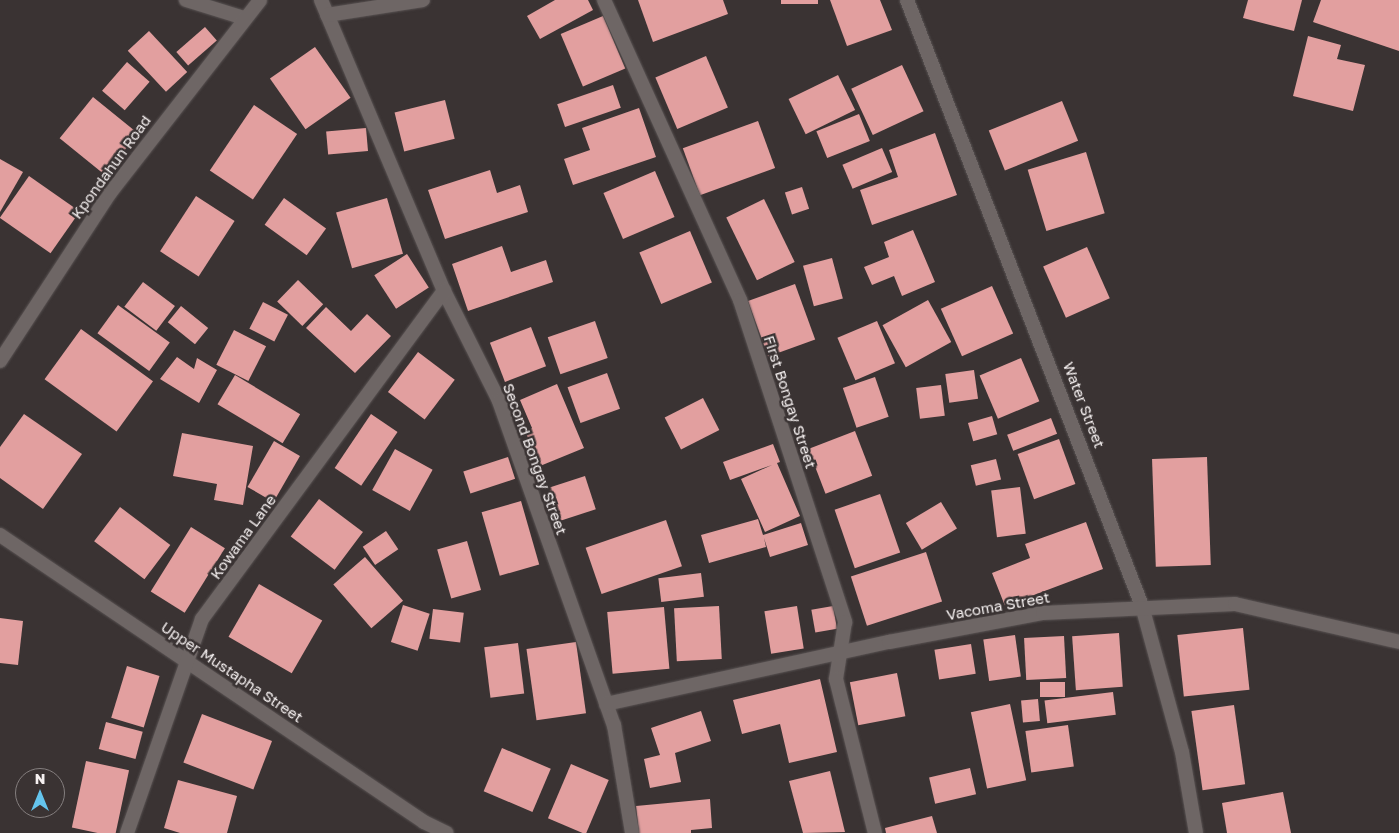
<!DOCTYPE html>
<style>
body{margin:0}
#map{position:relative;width:1399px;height:833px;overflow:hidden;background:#3a3333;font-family:"Golos Text",sans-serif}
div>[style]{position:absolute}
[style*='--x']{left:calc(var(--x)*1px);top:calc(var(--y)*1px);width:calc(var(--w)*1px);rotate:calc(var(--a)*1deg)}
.building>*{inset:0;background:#e29f9f;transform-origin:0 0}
.roads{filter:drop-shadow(0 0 1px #585252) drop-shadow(0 0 1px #585252)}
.minor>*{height:14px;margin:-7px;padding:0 7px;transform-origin:7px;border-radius:7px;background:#6e6665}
span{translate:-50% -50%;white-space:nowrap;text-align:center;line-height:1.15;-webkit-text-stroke:5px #3a3333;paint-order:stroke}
.street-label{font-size:15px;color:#f5f0f0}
.north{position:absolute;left:15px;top:768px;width:50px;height:50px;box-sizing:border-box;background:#3a3333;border:1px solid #857f7f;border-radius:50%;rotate:0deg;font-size:14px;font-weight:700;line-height:20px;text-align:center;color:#f5f0f0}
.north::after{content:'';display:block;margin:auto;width:18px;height:22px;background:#64c5ee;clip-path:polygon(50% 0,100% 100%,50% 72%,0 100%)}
</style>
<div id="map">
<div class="building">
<div style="clip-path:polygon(555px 0,588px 0,593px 10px,540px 39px,527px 16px)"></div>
<div style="clip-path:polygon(638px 0,723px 0,728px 14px,653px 42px)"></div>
<div style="left:781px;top:0;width:37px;height:4px"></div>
<div style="clip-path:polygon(830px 0,880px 0,892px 30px,847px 46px)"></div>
<div style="clip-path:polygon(1248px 0,1302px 0,1294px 31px,1243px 18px)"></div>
<div style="clip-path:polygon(1321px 0,1399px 0,1399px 51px,1313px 22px)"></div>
<div style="left:603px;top:16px;width:57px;height:46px;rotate:67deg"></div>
<div style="left:205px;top:27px;width:18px;height:38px;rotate:49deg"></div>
<div style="left:149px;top:31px;width:56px;height:29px;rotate:47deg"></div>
<div style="clip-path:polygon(1308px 36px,1341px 45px,1337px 59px,1365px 65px,1353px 111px,1293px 96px)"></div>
<div style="left:315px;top:47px;width:62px;height:55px;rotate:55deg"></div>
<div style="left:706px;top:56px;width:56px;height:55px;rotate:67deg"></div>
<div style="left:127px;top:62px;width:30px;height:38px;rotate:41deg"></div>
<div style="left:902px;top:65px;width:51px;height:56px;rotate:65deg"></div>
<div style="left:838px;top:75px;width:39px;height:55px;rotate:64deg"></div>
<div style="left:613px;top:85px;width:24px;height:59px;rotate:71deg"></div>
<div style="left:93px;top:97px;width:58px;height:53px;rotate:39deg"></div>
<div style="left:445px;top:100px;width:40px;height:52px;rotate:76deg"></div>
<div style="left:1062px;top:101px;width:43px;height:79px;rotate:68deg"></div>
<div style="left:254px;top:105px;width:52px;height:79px;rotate:34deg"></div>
<div style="clip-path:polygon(639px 108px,656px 157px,573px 185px,564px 159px,590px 150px,582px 128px)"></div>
<div style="left:859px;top:114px;width:29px;height:46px;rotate:68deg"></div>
<div style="left:758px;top:121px;width:50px;height:80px;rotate:70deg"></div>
<div style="left:366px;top:128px;width:23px;height:40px;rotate:85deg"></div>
<div style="clip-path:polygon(935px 133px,957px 195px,872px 225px,860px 190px,898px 177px,889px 150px)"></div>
<div style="left:882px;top:148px;width:26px;height:43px;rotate:67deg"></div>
<div style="left:1086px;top:152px;width:64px;height:61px;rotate:73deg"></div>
<div style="clip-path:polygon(0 159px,23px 172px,0 212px)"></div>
<div style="clip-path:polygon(490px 170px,497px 193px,520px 185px,528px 212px,445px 239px,428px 190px)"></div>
<div style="left:655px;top:171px;width:50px;height:56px;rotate:67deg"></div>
<div style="left:29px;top:176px;width:62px;height:51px;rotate:35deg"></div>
<div style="left:802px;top:187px;width:23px;height:18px;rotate:72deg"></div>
<div style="left:196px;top:196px;width:46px;height:66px;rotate:33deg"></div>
<div style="left:284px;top:198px;width:52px;height:33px;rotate:36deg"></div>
<div style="left:387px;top:198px;width:58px;height:53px;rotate:74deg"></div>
<div style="left:764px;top:199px;width:70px;height:42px;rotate:64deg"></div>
<div style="clip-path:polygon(913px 230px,935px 282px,902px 296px,894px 276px,872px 285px,864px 267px,889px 257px,884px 242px)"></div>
<div style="left:690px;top:231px;width:56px;height:55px;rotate:67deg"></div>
<div style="clip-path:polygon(502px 246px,511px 272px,546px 260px,553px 282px,468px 311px,452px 264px)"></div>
<div style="left:1087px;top:247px;width:56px;height:48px;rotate:66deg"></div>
<div style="left:407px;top:254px;width:40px;height:39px;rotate:57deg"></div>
<div style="left:832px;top:258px;width:42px;height:30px;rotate:75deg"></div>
<div style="left:298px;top:280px;width:35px;height:30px;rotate:44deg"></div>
<div style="left:143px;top:282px;width:40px;height:31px;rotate:37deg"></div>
<div style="left:795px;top:284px;width:59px;height:50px;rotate:70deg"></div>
<div style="left:992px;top:286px;width:52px;height:56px;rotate:66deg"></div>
<div style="left:928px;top:300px;width:48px;height:52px;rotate:61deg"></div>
<div style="left:263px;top:302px;width:28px;height:30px;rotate:27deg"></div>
<div style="left:118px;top:305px;width:64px;height:35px;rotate:36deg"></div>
<div style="left:181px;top:306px;width:35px;height:21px;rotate:39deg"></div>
<div style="clip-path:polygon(326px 307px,351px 331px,367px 314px,391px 336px,355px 373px,306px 328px)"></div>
<div style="left:595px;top:321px;width:39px;height:50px;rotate:71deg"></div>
<div style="left:877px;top:321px;width:46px;height:43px;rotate:67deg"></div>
<div style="left:531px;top:327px;width:42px;height:44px;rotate:69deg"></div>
<div style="left:81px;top:329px;width:89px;height:62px;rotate:36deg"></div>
<div style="left:234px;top:330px;width:36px;height:39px;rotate:27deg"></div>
<div style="left:418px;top:352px;width:46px;height:50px;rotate:37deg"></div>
<div style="clip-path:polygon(177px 357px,194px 369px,197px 358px,217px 370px,199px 403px,160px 379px)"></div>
<div style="left:1021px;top:358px;width:47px;height:45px;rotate:67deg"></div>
<div style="left:974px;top:370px;width:29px;height:29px;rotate:82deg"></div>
<div style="left:607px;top:373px;width:38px;height:42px;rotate:70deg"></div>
<div style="left:235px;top:375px;width:76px;height:34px;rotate:31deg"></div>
<div style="left:875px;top:377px;width:42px;height:34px;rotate:71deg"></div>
<div style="clip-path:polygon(557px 384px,584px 448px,540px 466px,525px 431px,532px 428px,520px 400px)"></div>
<div style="left:941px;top:385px;width:31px;height:25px;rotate:83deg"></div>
<div style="left:703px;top:398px;width:36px;height:43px;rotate:63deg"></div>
<div style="clip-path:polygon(24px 414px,82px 454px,43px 509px,0 478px,0 447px)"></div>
<div style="left:371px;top:414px;width:32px;height:65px;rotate:34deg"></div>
<div style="left:992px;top:416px;width:19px;height:25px;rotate:74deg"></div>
<div style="left:1051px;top:418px;width:17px;height:47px;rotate:69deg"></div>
<div style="left:855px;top:431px;width:48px;height:50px;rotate:69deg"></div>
<div style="clip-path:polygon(182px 433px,253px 446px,243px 505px,214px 500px,217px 484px,173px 476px)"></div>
<div style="left:1059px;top:439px;width:48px;height:44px;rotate:70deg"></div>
<div style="left:274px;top:441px;width:30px;height:53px;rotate:30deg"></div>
<div style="clip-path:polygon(773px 444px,780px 462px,777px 463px,800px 516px,765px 532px,741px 479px,772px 465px,730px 480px,723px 462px)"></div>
<div style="left:395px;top:449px;width:43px;height:47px;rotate:29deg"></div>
<div style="left:508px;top:457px;width:23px;height:47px;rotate:72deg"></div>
<div style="left:1207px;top:457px;width:108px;height:55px;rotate:88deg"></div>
<div style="left:996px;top:459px;width:21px;height:26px;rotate:76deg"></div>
<div style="left:585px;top:476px;width:35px;height:38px;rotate:72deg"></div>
<div style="left:1020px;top:487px;width:47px;height:29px;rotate:83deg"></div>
<div style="left:880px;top:494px;width:62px;height:48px;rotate:71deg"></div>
<div style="left:319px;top:499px;width:55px;height:47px;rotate:37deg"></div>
<div style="left:521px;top:501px;width:66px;height:41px;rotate:74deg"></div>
<div style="left:941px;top:502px;width:31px;height:41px;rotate:59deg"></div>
<div style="left:120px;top:507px;width:63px;height:43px;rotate:37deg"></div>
<div style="clip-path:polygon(758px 519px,763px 535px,801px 523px,808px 545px,770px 557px,764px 538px,766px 547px,709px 563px,701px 535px)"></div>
<div style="left:666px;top:520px;width:49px;height:85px;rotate:71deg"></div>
<div style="clip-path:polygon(1086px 522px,1103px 569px,1005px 606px,992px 573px,1030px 558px,1025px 544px)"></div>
<div style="left:191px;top:527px;width:40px;height:76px;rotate:32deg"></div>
<div style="left:386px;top:531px;width:22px;height:28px;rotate:56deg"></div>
<div style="left:467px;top:541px;width:51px;height:31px;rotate:74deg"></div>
<div style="left:926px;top:552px;width:52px;height:79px;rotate:72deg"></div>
<div style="left:365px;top:557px;width:58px;height:42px;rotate:49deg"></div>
<div style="left:701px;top:573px;width:24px;height:43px;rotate:83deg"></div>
<div style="left:259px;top:584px;width:73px;height:61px;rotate:30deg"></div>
<div style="left:403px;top:605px;width:28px;height:39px;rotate:18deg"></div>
<div style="left:719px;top:606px;width:53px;height:45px;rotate:87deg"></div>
<div style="left:797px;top:606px;width:43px;height:33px;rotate:81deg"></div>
<div style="left:833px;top:606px;width:23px;height:22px;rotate:80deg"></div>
<div style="left:664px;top:607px;width:62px;height:57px;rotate:85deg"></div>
<div style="left:433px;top:609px;width:31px;height:30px;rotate:7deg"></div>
<div style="clip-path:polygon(0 618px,23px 621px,18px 665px,0 663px)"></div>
<div style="left:1243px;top:628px;width:62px;height:66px;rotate:84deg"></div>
<div style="left:1119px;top:633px;width:54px;height:47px;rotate:86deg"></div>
<div style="left:1015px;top:635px;width:42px;height:32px;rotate:82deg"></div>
<div style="left:1064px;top:636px;width:42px;height:40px;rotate:87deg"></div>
<div style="left:576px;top:642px;width:72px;height:50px;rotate:82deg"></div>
<div style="left:518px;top:643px;width:51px;height:34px;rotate:83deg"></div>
<div style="left:971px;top:644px;width:30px;height:37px;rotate:81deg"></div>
<div style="left:127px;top:666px;width:34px;height:54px;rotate:17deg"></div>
<div style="left:897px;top:673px;width:44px;height:48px;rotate:79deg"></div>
<div style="clip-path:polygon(820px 679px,837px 752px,789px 763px,780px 724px,742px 734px,733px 700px)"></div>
<div style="left:1040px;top:682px;width:25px;height:15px"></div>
<div style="left:1113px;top:692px;width:23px;height:69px;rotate:83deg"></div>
<div style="left:1038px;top:699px;width:22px;height:17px;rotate:85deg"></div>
<div style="left:1010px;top:704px;width:78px;height:40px;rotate:78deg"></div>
<div style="left:1234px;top:705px;width:80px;height:43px;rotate:82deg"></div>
<div style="clip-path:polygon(701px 711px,711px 741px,675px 753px,681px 782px,650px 788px,644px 759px,660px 755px,651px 728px)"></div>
<div style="left:202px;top:714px;width:75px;height:52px;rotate:21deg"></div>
<div style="left:106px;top:722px;width:38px;height:28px;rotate:15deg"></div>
<div style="left:1068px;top:725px;width:42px;height:43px;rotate:82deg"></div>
<div style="left:502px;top:748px;width:53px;height:47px;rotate:23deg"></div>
<div style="left:86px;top:761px;width:44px;height:68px;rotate:12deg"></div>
<div style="left:571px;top:764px;width:41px;height:59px;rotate:23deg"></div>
<div style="left:970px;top:768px;width:27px;height:42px;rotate:77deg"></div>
<div style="clip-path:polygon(830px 771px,845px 832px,803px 833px,789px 781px)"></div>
<div style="clip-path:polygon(178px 780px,237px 796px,227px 833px,180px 833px,164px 828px)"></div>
<div style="clip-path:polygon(1283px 792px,1291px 833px,1227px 833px,1222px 803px)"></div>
<div style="clip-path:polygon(710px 799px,712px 828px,691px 830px,691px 833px,639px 833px,636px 806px)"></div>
<div style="clip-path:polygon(932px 816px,937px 833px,886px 833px,885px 828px)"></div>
</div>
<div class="roads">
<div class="minor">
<div style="--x:186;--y:0;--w:61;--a:17.2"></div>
<div style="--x:321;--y:0;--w:316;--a:67.1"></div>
<div style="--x:444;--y:291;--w:123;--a:63.4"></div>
<div style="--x:499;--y:401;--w:344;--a:70.5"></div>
<div style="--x:614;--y:725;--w:109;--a:80.5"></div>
<div style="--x:604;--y:0;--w:329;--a:65.6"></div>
<div style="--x:740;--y:300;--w:339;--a:71.9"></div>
<div style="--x:845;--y:622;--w:58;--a:99"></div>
<div style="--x:836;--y:679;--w:159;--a:75.8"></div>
<div style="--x:907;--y:0;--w:650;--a:68.8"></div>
<div style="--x:1142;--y:606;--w:151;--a:74.7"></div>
<div style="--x:1182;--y:752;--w:82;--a:80.2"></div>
<div style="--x:327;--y:15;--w:97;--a:-8.9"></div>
<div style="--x:0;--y:361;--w:201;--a:-56.8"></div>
<div style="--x:110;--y:193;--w:244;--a:-52.1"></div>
<div style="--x:0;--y:535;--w:512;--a:34.09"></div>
<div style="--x:424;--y:822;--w:25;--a:26"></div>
<div style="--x:606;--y:704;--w:290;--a:-12.4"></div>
<div style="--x:889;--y:642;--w:157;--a:-10.7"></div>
<div style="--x:1043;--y:613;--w:192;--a:-2.7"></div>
<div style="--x:1235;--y:604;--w:168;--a:13"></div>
<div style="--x:127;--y:833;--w:227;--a:-70.7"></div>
<div style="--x:202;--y:619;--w:408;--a:-53.6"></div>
</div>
</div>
<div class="street-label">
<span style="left:111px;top:167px;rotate:-54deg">Kpondahun Road</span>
<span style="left:790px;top:402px;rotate:72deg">First Bongay Street</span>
<span style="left:1084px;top:405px;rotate:69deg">Water Street</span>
<span style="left:535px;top:459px;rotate:70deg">Second Bongay Street</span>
<span style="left:243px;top:537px;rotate:-54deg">Kowama Lane</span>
<span style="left:998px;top:606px;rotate:-10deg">Vacoma Street</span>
<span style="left:232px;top:672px;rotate:34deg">Upper Mustapha Street</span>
</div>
<div class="north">N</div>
</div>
